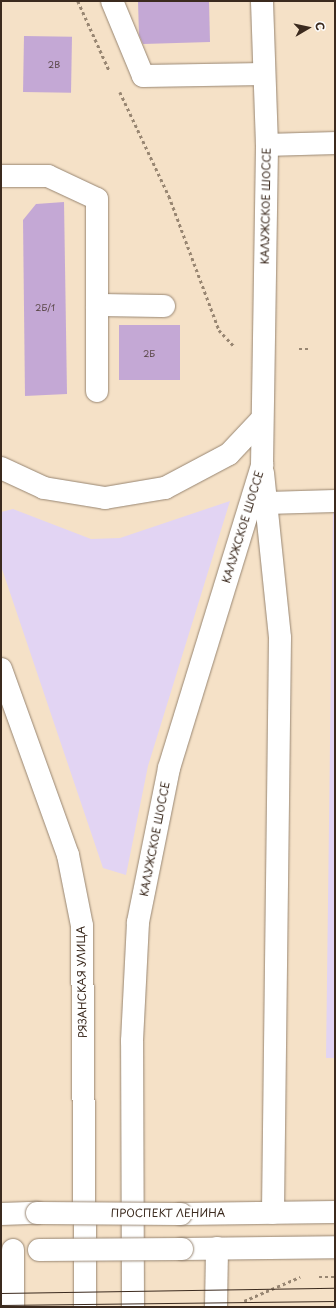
<!DOCTYPE html>
<meta charset="utf-8">
<style>
body{margin:0}
#map{position:relative;width:336px;height:1308px;overflow:hidden;background:#f5e1c7;font-family:"Playpen Sans",sans-serif}
div>[style]{position:absolute}
[style*='--x']{left:calc(var(--x)*1px);top:calc(var(--y)*1px);width:calc(var(--w)*1px);rotate:calc(var(--a)*1deg)}
.built>*{inset:0;background:#e2d4f3}
.building>*{inset:0;background:#c4a8d5;transform-origin:0 0}
.path>*{height:2.5px;margin-top:-1.25px;transform-origin:0;background:repeating-linear-gradient(90deg,#988672 0 3px,transparent 0 6px)}
.roads{filter:drop-shadow(0 0 1px #988672) drop-shadow(0 0 1px #988672)}
.minor>*{height:22px;margin:-11px;padding:0 11px;transform-origin:11px;border-radius:11px;background:#fff}
.major>*{height:22px;margin:-11px;padding:0 11px;transform-origin:11px;border-radius:11px;background:#fff}
.tram>*{height:1px;margin:-0.5px;padding:0 0.5px;transform-origin:0.5px;border-radius:0.5px;background:#3b2a1e}
.bridges{filter:drop-shadow(0 0 1px #988672) drop-shadow(0 0 1px #988672)}
.major-bridge>*{height:22px;margin:-11px;padding:0 11px;transform-origin:11px;border-radius:11px;background:#fff}
span{translate:-50% -50%;white-space:nowrap;text-align:center;line-height:1.15;-webkit-text-stroke:4px #fff;paint-order:stroke}
.number-label{font-size:9px;color:#5d4a4c}
.number-label span{-webkit-text-stroke-width:0}
.street-label{font-size:11px;color:#3b2a1e}
.frame{position:absolute;inset:0;border:2px solid #3b2a1e;pointer-events:none}
.north{position:absolute;left:288px;top:8px;width:40px;height:40px;-webkit-text-stroke:3px #fff;paint-order:stroke;rotate:81deg;font-size:11px;font-weight:700;line-height:16px;text-align:center;color:#3b2a1e}
.north::after{content:'';display:block;margin:auto;width:14px;height:18px;background:#3b2a1e;clip-path:polygon(50% 0,100% 100%,50% 72%,0 100%)}
</style>
<div id="map">
<div class="built">
<div style="clip-path:polygon(230px 501px,148px 766px,126px 875px,103px 868px,1px 566px,1px 512px,13px 509px,91px 539px,120px 538px)"></div>
<div style="clip-path:polygon(333px 509px,335px 509px,335px 1058px,326px 1058px)"></div>
</div>
<div class="building">
<div style="clip-path:polygon(138px 1px,209px 1px,210px 42px,143px 44px,139px 35px)"></div>
<div style="left:24px;top:36px;width:48px;height:56px;rotate:1deg"></div>
<div style="clip-path:polygon(64px 202px,67px 394px,25px 396px,23px 220px,36px 204px)"></div>
<div style="left:119px;top:325px;width:61px;height:55px"></div>
</div>
<div class="path">
<div style="--x:78;--y:1;--w:76;--a:65.8"></div>
<div style="--x:120;--y:92;--w:115;--a:64.8"></div>
<div style="--x:169;--y:196;--w:143;--a:69.5"></div>
<div style="--x:219;--y:330;--w:23;--a:47"></div>
<div style="--x:299;--y:349;--w:12;--a:0"></div>
<div style="--x:319;--y:1277;--w:16;--a:0"></div>
<div style="--x:244;--y:1301;--w:61;--a:-23.2"></div>
</div>
<div class="roads">
<div class="minor">
<div style="--x:112;--y:1;--w:81;--a:67.5"></div>
<div style="--x:143;--y:76;--w:121;--a:-0.9"></div>
<div style="--x:267;--y:145;--w:68;--a:-1.7"></div>
<div style="--x:1;--y:176;--w:47;--a:0"></div>
<div style="--x:48;--y:176;--w:54;--a:25.1"></div>
<div style="--x:97;--y:199;--w:192;--a:90"></div>
<div style="--x:97;--y:305;--w:67;--a:0.9"></div>
<div style="--x:1;--y:468;--w:47;--a:24.9"></div>
<div style="--x:44;--y:488;--w:62;--a:9.3"></div>
<div style="--x:105;--y:498;--w:61;--a:-9.5"></div>
<div style="--x:165;--y:488;--w:72;--a:-28"></div>
<div style="--x:229;--y:454;--w:47;--a:-46.7"></div>
<div style="--x:267;--y:503;--w:68;--a:-1.7"></div>
</div>
<div class="major">
<div style="--x:263;--y:473;--w:166;--a:84.1"></div>
<div style="--x:280;--y:638;--w:575;--a:90.7"></div>
<div style="--x:1;--y:669;--w:198;--a:70.2"></div>
<div style="--x:68;--y:855;--w:72;--a:78.8"></div>
<div style="--x:82;--y:926;--w:381;--a:89.5"></div>
<div style="--x:1;--y:1214;--w:36;--a:-2"></div>
<div style="--x:181;--y:1214;--w:154;--a:-0.7"></div>
<div style="--x:182;--y:1249;--w:153;--a:-0.7"></div>
<div style="--x:13;--y:1250;--w:57;--a:90"></div>
<div style="--x:133;--y:1307;--w:266;--a:-90.2"></div>
<div style="--x:132;--y:1041;--w:119;--a:-87.1"></div>
<div style="--x:138;--y:922;--w:157;--a:-78.6"></div>
<div style="--x:169;--y:768;--w:317;--a:-72.9"></div>
<div style="--x:262;--y:465;--w:320;--a:-89.1"></div>
<div style="--x:267;--y:145;--w:144;--a:-92"></div>
<div style="--x:216;--y:1307;--w:59;--a:-89"></div>
</div>
</div>
<div class="tram">
<div style="--x:1;--y:1293;--w:334;--a:-0.9"></div>
<div style="--x:1;--y:1305;--w:334;--a:-0.7"></div>
</div>
<div class="bridges">
<div class="major-bridge">
<div style="--x:37;--y:1213;--w:144;--a:0.4"></div>
<div style="--x:39;--y:1250;--w:143;--a:-0.4"></div>
</div>
</div>
<div class="number-label">
<span style="left:54px;top:64px">2В</span>
<span style="left:45px;top:307px">2Б/1</span>
<span style="left:149px;top:353px">2Б</span>
</div>
<div class="street-label">
<span style="left:266px;top:206px;rotate:-89deg">КАЛУЖСКОЕ ШОССЕ</span>
<span style="left:243px;top:527px;rotate:-73deg">КАЛУЖСКОЕ ШОССЕ</span>
<span style="left:155px;top:839px;rotate:-79deg">КАЛУЖСКОЕ ШОССЕ</span>
<span style="left:82px;top:982px;rotate:-91deg">РЯЗАНСКАЯ УЛИЦА</span>
<span style="left:168px;top:1213px">ПРОСПЕКТ ЛЕНИНА</span>
</div>
<div class="frame"></div>
<div class="north">С</div>
</div>
